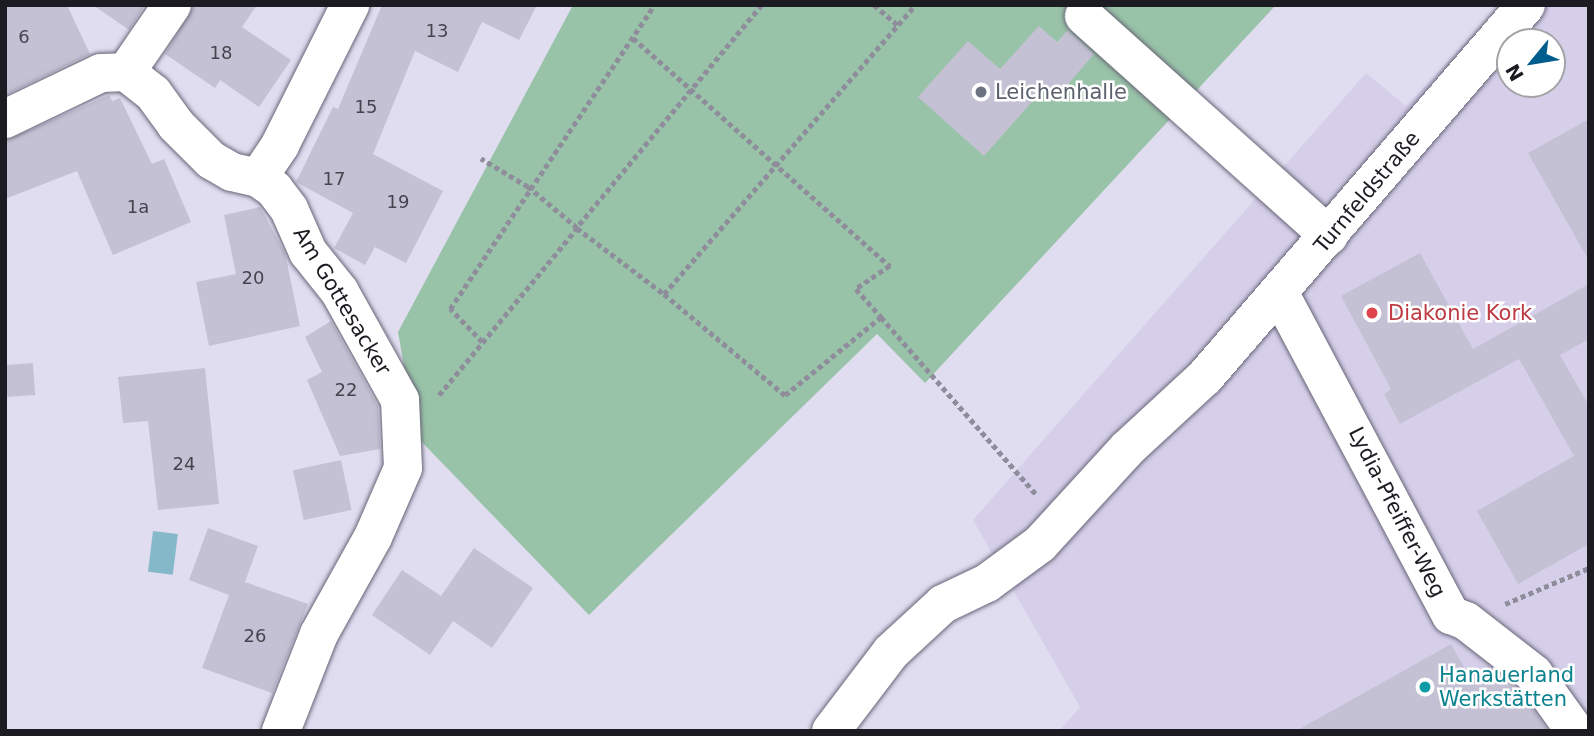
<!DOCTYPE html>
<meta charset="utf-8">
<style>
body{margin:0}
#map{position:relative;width:1594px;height:736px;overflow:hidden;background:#e1ddf1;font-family:"DejaVu Sans",sans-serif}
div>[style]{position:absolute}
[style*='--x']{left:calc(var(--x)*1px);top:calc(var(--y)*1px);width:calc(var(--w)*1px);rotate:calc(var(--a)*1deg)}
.built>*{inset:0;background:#d5cfea}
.green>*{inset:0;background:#98c3a8}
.water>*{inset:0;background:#85b8c9;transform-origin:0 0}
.building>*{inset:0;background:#c5c1d4;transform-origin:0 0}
.path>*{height:4.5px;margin-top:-2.25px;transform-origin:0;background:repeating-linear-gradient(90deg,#8f8c9b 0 5px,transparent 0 8.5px)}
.roads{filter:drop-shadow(0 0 2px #696577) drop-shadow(0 0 2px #696577)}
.minor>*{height:38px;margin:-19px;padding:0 19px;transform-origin:19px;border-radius:19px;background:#fff}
.dots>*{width:19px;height:19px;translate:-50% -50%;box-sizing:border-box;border:4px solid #fff;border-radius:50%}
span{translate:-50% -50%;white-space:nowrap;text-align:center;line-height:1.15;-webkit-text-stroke:5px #fff;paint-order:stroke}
.number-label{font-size:18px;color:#46444e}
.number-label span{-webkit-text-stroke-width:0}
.worship-label{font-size:21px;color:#5b616d}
.left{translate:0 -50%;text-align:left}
.street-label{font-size:21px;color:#1c1b22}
.health-label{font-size:21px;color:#be3a42}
.culture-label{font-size:21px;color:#0d838f}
.frame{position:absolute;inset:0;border:7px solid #1c1b22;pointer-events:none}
.north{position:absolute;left:1496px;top:28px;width:70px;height:70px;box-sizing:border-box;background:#fff;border:2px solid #a4a4a7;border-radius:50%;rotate:240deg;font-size:19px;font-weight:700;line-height:28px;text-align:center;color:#1c1b22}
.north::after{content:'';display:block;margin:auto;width:24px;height:32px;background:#005e8e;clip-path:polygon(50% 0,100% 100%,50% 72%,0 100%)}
</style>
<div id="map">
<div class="built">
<div style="clip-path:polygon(evenodd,1501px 5px,1589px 5px,1589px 731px,1059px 731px,1080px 707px,973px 520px,1366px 73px,1406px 106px,1501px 5px,1510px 42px,1552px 42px,1552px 84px,1510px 84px,1510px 42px)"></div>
</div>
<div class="green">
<div style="clip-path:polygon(573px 5px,1272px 5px,1274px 7px,925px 383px,877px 334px,589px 615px,417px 437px,398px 332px)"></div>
</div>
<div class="water">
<div style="left:153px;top:531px;width:25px;height:41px;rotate:7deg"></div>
</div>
<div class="building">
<div style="clip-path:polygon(5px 5px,67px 5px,90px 54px,7px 94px)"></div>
<div style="clip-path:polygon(93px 5px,145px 5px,129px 30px)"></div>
<div style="clip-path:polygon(194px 5px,257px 5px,242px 27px,291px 60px,259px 107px,220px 80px,215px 88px,165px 54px)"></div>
<div style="clip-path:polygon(382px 5px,537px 5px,519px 40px,482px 22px,458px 72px,415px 51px,373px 154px,443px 191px,406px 263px,375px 247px,365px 265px,334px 248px,353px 213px,296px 182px,333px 107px,338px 109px)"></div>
<div style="clip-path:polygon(1039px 26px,1057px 42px,1068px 30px,1094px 54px,1056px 98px,1045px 87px,984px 156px,918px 97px,968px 41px,1000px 69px)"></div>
<div style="clip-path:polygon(109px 95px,112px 101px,120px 98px,152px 164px,164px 159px,191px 222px,113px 255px,77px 171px,5px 199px,5px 141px)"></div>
<div style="clip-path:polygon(1589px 119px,1589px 261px,1528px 153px)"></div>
<div style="clip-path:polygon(260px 207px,285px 253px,300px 326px,209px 346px,196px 282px,236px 274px,224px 215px)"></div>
<div style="clip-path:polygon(1420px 253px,1473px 349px,1589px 284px,1589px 339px,1560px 355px,1589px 406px,1589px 544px,1518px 584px,1477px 511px,1574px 456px,1519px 359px,1400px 424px,1384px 394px,1391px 389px,1341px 296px)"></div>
<div style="clip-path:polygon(331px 321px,378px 406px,380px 449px,340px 456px,307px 380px,322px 372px,305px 337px)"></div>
<div style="left:33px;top:363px;width:32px;height:28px;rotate:86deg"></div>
<div style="clip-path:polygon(205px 368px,219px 504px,158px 510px,148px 421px,123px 423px,118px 377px)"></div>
<div style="left:341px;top:460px;width:51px;height:49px;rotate:78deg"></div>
<div style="clip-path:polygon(208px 528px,258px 546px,245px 582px,308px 604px,272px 693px,202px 668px,229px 595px,189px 580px)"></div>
<div style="clip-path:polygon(474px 548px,533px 588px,492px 648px,453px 621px,430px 655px,372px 615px,402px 570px,441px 596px)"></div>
<div style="clip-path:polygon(1451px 644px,1473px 683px,1488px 666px,1518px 689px,1548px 731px,1296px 731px)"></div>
</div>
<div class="path">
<div style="--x:762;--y:5;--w:290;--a:129.7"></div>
<div style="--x:577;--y:228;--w:109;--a:37.2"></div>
<div style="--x:664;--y:294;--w:158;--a:39.9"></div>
<div style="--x:785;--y:395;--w:124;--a:-39.1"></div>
<div style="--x:881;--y:317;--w:235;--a:48.8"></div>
<div style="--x:874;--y:5;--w:31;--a:40"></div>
<div style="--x:633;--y:38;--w:344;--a:41.6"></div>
<div style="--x:890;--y:266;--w:41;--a:145.9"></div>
<div style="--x:856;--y:289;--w:38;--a:48"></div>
<div style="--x:664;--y:294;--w:383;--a:-49"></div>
<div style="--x:482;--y:342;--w:46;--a:-134.1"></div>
<div style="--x:450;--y:309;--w:366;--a:-56.1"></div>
<div style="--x:439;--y:395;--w:217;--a:-50.4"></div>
<div style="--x:577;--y:228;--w:64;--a:-140.1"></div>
<div style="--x:528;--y:187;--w:55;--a:-149.2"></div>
<div style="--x:1505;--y:604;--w:91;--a:-23.2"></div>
</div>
<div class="roads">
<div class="minor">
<div style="--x:1084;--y:16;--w:329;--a:41.9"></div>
<div style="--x:126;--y:72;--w:81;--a:-55.5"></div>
<div style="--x:5;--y:119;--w:106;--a:-25.6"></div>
<div style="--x:101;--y:73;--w:25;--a:-2"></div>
<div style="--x:126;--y:72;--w:34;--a:38"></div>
<div style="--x:153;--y:93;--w:39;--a:54"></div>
<div style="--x:176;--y:125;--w:49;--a:45"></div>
<div style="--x:211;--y:160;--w:24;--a:30"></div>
<div style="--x:232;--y:172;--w:27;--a:13"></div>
<div style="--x:1280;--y:294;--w:364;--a:62"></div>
<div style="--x:1451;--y:615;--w:16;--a:22"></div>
<div style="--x:1466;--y:621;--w:86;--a:37.9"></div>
<div style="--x:1534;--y:674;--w:70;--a:54.3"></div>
<div style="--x:281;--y:731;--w:104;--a:-68.6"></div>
<div style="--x:319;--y:634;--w:111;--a:-60.9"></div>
<div style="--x:373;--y:537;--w:75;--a:-66.5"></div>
<div style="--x:403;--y:468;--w:68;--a:-92.5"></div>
<div style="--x:400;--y:400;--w:124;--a:-119.1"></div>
<div style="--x:340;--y:292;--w:51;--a:-128.7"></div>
<div style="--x:308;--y:252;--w:47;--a:-113.8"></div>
<div style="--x:289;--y:209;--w:25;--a:-127"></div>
<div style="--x:274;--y:189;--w:19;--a:-145"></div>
<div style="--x:258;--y:178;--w:40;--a:-56"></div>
<div style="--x:280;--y:145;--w:157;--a:-63.4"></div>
<div style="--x:831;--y:731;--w:99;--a:-52.8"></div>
<div style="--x:891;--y:652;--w:71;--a:-42.7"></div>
<div style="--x:943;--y:604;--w:49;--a:-25.5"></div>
<div style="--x:987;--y:583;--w:66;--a:-36.3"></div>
<div style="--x:1040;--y:544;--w:130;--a:-47.5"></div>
<div style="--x:1128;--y:448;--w:105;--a:-42.7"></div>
<div style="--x:1205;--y:377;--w:491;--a:-49.2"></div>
</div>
</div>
<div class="dots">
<div style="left:981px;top:92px;background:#6b7280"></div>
<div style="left:1372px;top:313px;background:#e0444e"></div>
<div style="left:1425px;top:687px;background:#0f9aa8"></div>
</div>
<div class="number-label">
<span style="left:437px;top:31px">13</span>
<span style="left:24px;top:37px">6</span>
<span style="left:221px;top:53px">18</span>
<span style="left:366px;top:107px">15</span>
<span style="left:334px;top:179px">17</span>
<span style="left:398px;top:202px">19</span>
<span style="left:138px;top:207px">1a</span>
<span style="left:253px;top:278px">20</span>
<span style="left:346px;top:390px">22</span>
<span style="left:184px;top:464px">24</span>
<span style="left:255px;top:636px">26</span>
</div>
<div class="worship-label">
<span class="left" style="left:995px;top:92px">Leichenhalle</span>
</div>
<div class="street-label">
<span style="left:1367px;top:192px;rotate:-50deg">Turnfeldstraße</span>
<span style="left:342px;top:301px;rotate:59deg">Am Gottesacker</span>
<span style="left:1397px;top:512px;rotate:63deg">Lydia-Pfeiffer-Weg</span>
</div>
<div class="health-label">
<span class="left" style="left:1388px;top:313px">Diakonie Kork</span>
</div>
<div class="culture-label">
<span class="left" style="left:1439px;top:687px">Hanauerland<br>Werkstätten</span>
</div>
<div class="frame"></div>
<div class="north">N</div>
</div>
